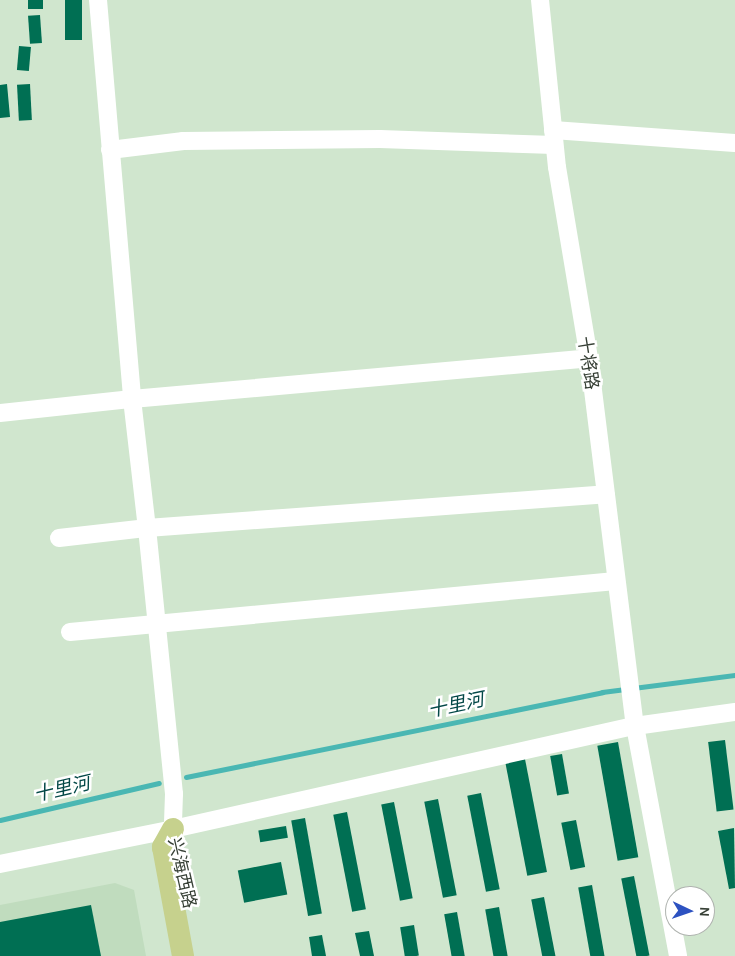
<!DOCTYPE html>
<meta charset="utf-8">
<style>
body{margin:0}
#map{position:relative;width:735px;height:956px;overflow:hidden;background:#d0e6ce;font-family:Karla,"Noto Sans SC",sans-serif}
div>[style]{position:absolute}
[style*='--x']{left:calc(var(--x)*1px);top:calc(var(--y)*1px);width:calc(var(--w)*1px);rotate:calc(var(--a)*1deg)}
.built>*{inset:0;background:#c0dcbe}
.stream>*{height:5px;margin:-2.5px;padding:0 2.5px;transform-origin:2.5px;border-radius:2.5px;background:#4ab7b3}
.building>*{inset:0;background:#006f53;transform-origin:0 0}
.minor>*{height:18px;margin:-9px;padding:0 9px;transform-origin:9px;border-radius:9px;background:#fff}
.major>*{height:22px;margin:-11px;padding:0 11px;transform-origin:11px;border-radius:11px;background:#c6d18d}
span{translate:-50% -50%;white-space:nowrap;text-align:center;line-height:1.15;-webkit-text-stroke:5px #fff;paint-order:stroke}
.street-label{font-size:18px;color:#374036}
.water-label{font-size:19px;color:#034847;font-style:italic}
.north{position:absolute;left:665px;top:886px;width:50px;height:50px;box-sizing:border-box;background:#fff;border:1px solid #afb3af;border-radius:50%;rotate:93deg;font-size:14px;font-weight:700;line-height:20px;text-align:center;color:#374036}
.north::after{content:'';display:block;margin:auto;width:18px;height:22px;background:#2d52c1;clip-path:polygon(50% 0,100% 100%,50% 72%,0 100%)}
</style>
<div id="map">
<div class="built">
<div style="clip-path:polygon(115px 883px,134px 890px,146px 956px,0 956px,0 905px)"></div>
</div>
<div class="stream">
<div style="--x:186;--y:777;--w:425;--a:-11.5"></div>
<div style="--x:602;--y:692;--w:134;--a:-7.3"></div>
<div style="--x:0;--y:820;--w:163;--a:-13.1"></div>
</div>
<div class="building">
<div style="left:28px;top:0;width:15px;height:9px"></div>
<div style="left:65px;top:0;width:17px;height:40px"></div>
<div style="left:40px;top:15px;width:28px;height:12px;rotate:86deg"></div>
<div style="left:19px;top:46px;width:12px;height:24px;rotate:5deg"></div>
<div style="clip-path:polygon(7px 84px,10px 117px,0 118px,0 85px)"></div>
<div style="left:30px;top:84px;width:36px;height:13px;rotate:87deg"></div>
<div style="left:725px;top:740px;width:70px;height:17px;rotate:83deg"></div>
<div style="left:618px;top:742px;width:117px;height:21px;rotate:80deg"></div>
<div style="left:562px;top:754px;width:40px;height:12px;rotate:80deg"></div>
<div style="left:525px;top:759px;width:115px;height:20px;rotate:79deg"></div>
<div style="left:481px;top:793px;width:98px;height:14px;rotate:79deg"></div>
<div style="left:438px;top:799px;width:98px;height:14px;rotate:79deg"></div>
<div style="left:394px;top:802px;width:98px;height:13px;rotate:79deg"></div>
<div style="left:347px;top:812px;width:99px;height:14px;rotate:79deg"></div>
<div style="left:305px;top:818px;width:97px;height:14px;rotate:80deg"></div>
<div style="left:576px;top:820px;width:48px;height:15px;rotate:79deg"></div>
<div style="left:286px;top:826px;width:12px;height:28px;rotate:81deg"></div>
<div style="clip-path:polygon(734px 828px,735px 888px,729px 889px,718px 831px)"></div>
<div style="left:281px;top:862px;width:33px;height:44px;rotate:79deg"></div>
<div style="left:634px;top:876px;width:81px;height:13px;rotate:79deg"></div>
<div style="left:592px;top:885px;width:72px;height:14px;rotate:80deg"></div>
<div style="left:544px;top:897px;width:60px;height:13px;rotate:79deg"></div>
<div style="clip-path:polygon(91px 905px,101px 956px,0 956px,0 922px)"></div>
<div style="left:499px;top:907px;width:50px;height:14px;rotate:80deg"></div>
<div style="left:457px;top:912px;width:45px;height:13px;rotate:80deg"></div>
<div style="left:414px;top:925px;width:31px;height:14px;rotate:81deg"></div>
<div style="clip-path:polygon(369px 931px,374px 956px,360px 956px,355px 933px)"></div>
<div style="clip-path:polygon(322px 935px,326px 956px,312px 956px,309px 937px)"></div>
</div>
<div class="minor">
<div style="--x:98;--y:0;--w:400;--a:85.1"></div>
<div style="--x:132;--y:399;--w:130;--a:83.4"></div>
<div style="--x:147;--y:528;--w:267;--a:84.2"></div>
<div style="--x:174;--y:794;--w:35;--a:92"></div>
<div style="--x:540;--y:0;--w:168;--a:84.2"></div>
<div style="--x:557;--y:167;--w:194;--a:80.5"></div>
<div style="--x:589;--y:358;--w:371;--a:82.9"></div>
<div style="--x:635;--y:726;--w:234;--a:79.4"></div>
<div style="--x:553;--y:130;--w:182;--a:4.1"></div>
<div style="--x:110;--y:150;--w:74;--a:-7"></div>
<div style="--x:183;--y:141;--w:197;--a:-0.6"></div>
<div style="--x:380;--y:139;--w:174;--a:2"></div>
<div style="--x:0;--y:413;--w:133;--a:-6.1"></div>
<div style="--x:132;--y:399;--w:459;--a:-5.1"></div>
<div style="--x:59;--y:538;--w:89;--a:-6.5"></div>
<div style="--x:147;--y:528;--w:460;--a:-4.2"></div>
<div style="--x:70;--y:632;--w:548;--a:-5.34"></div>
<div style="--x:0;--y:864;--w:177;--a:-11.4"></div>
<div style="--x:173;--y:829;--w:473;--a:-12.6"></div>
<div style="--x:635;--y:726;--w:101;--a:-8"></div>
</div>
<div class="major">
<div style="--x:173;--y:829;--w:21;--a:119"></div>
<div style="--x:163;--y:847;--w:111;--a:79.6"></div>
</div>
<div class="street-label">
<span style="left:588px;top:363px;rotate:81deg">十将路</span>
<span style="left:182px;top:873px;rotate:77deg">兴海西路</span>
</div>
<div class="water-label">
<span style="left:456px;top:706px;rotate:-12deg">十里河</span>
<span style="left:62px;top:790px;rotate:-13deg">十里河</span>
</div>
<div class="north">N</div>
</div>
